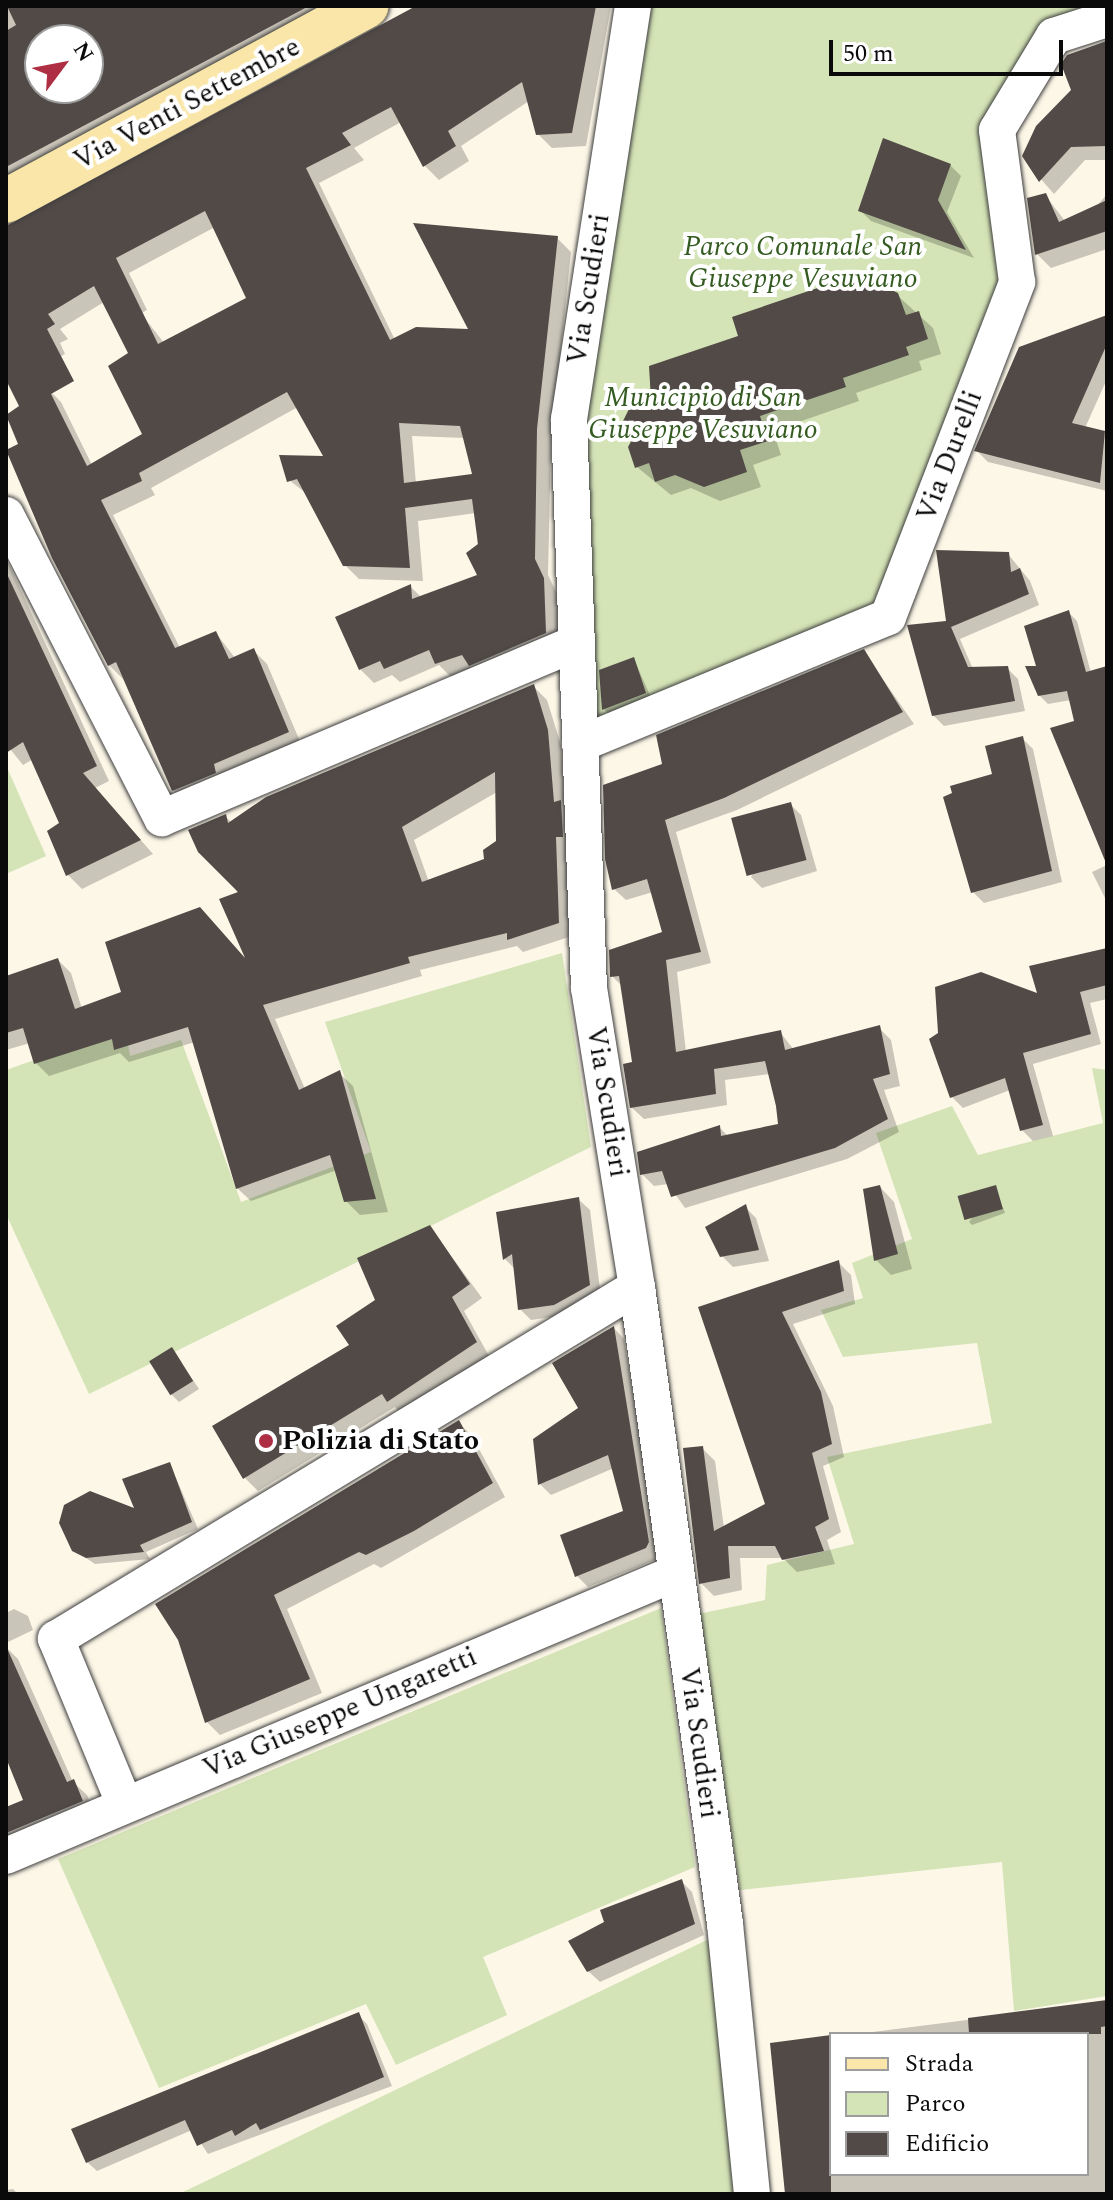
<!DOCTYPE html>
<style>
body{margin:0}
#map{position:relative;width:1113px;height:2200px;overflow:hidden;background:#fdf7e8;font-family:Spectral,serif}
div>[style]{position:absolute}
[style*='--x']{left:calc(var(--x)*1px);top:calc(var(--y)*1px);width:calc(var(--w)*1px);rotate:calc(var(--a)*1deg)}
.green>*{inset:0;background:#d4e4b6}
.shadow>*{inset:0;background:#0003}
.building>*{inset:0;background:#524a47;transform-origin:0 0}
.roads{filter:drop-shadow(0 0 2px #3d3d3d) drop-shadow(0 0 2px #3d3d3d)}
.street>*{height:36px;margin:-18px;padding:0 18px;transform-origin:18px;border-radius:18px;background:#fff}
.secondary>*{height:44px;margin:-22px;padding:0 22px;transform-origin:22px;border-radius:22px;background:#f9e6a8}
.dots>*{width:22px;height:22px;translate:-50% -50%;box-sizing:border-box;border:4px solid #fff;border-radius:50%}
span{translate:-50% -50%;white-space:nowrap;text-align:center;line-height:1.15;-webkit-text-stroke:8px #fff;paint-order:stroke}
.street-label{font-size:28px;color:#0a0a0a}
.park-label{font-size:28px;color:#345b20;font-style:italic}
.poi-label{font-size:28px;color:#0a0a0a;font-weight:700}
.left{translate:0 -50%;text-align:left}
.frame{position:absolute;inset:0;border:8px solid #0a0a0a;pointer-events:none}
.legend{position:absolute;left:829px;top:2032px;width:260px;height:144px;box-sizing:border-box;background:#fff;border:2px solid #9d9d9d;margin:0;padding:10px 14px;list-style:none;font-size:24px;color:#0a0a0a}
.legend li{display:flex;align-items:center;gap:16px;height:40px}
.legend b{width:40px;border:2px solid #9d9d9d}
.north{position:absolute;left:24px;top:24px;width:80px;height:80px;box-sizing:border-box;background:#fff;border:2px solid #9d9d9d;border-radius:50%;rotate:58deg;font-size:22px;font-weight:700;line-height:32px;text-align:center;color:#0a0a0a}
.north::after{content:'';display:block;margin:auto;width:28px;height:36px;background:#ae2e44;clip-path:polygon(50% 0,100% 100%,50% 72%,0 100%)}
.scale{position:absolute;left:829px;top:40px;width:234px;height:36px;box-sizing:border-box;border:4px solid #0a0a0a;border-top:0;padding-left:10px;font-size:24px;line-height:28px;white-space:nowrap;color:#0a0a0a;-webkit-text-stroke:6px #fff;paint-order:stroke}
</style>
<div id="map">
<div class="green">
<div style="clip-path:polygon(646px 6px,1101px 6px,1044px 23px,978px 128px,1004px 286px,880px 609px,592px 726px,580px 417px)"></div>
<div style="clip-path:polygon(6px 765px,46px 856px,6px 874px)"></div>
<div style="clip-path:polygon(562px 953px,591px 1147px,89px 1394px,6px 1214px,6px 1070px,125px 1028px,130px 1056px,181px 1040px,241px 1202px,371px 1152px,325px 1022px)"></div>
<div style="clip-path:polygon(1092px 1068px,1107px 1070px,1107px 1996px,1014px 2011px,1002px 1862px,740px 1890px,698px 1614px,765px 1600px,767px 1565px,854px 1544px,827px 1457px,992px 1423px,977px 1343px,843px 1357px,821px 1310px,863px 1298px,852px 1263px,912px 1239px,876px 1133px,952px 1106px,978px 1155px,1103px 1123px)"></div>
<div style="clip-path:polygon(661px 1608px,695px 1867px,483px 1957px,507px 2015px,396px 2065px,366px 2004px,159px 2088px,58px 1859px)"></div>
<div style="clip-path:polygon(711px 1938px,735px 2194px,179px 2194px)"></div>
</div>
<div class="shadow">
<div style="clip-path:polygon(evenodd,6px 6px,314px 6px,323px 21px,6px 189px,6px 6px,40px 40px,88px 40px,88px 88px,40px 88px,40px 40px)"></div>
<div style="clip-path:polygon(evenodd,422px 6px,611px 6px,586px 146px,552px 148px,538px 134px,529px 101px,461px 146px,469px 161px,439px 180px,425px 166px,401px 122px,354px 148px,364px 160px,319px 183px,395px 340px,471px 331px,557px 238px,571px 252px,551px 444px,548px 575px,557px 594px,559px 647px,451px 677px,439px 665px,400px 682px,392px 675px,374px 683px,360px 669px,410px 586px,422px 598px,479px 576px,476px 513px,418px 521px,423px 581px,359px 579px,345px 565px,307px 494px,289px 480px,327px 458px,298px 407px,151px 488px,155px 495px,113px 515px,180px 648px,216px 633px,235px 658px,253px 650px,267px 664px,302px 746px,187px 804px,173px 790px,123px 679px,109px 665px,21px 445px,47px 388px,61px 402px,92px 465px,145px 435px,131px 354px,144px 317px,164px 343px,249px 299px,215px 227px,129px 273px,147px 310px,122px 324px,104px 302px,60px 329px,68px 339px,60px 343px,65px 354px,6px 385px,6px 231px,422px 6px,412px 436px,465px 438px,474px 476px,416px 484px,412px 436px)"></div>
<div style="clip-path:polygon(1107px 40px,1107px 160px,1085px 160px,1054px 194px,1025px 161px,1038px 128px,1073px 90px,1068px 57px)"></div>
<div style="clip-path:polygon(950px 165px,961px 176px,947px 212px,974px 258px,871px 221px,861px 211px)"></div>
<div style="clip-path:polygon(1107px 194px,1107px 249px,1051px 268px,1037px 254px,1045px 195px,1065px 221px,1096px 207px)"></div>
<div style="clip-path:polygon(897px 295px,933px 328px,941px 354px,919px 361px,922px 370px,856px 393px,859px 401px,773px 431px,781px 455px,753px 465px,761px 487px,720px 501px,691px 488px,671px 495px,637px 467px,653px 402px)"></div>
<div style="clip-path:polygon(1107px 317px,1107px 379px,1085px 428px,1107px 435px,1107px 491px,988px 462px,977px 451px)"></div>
<div style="clip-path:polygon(1008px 554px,1030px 581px,1039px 605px,960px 639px,973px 669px,1007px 668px,1018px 679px,1025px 711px,944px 726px,933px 715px,948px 623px)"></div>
<div style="clip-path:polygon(6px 558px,109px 781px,95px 788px,153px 854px,82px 889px,68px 875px,62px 823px,33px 759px,23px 765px,6px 744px)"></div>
<div style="clip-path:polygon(1069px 613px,1077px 621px,1091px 673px,1103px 669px,1107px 673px,1107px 860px,1053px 729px,1077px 722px,1071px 700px,1048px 704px,1039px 695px,1039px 667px)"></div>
<div style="clip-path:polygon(864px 652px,914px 724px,737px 810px,676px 832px,711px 963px,677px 972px,686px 1052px,780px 1032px,794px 1050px,879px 1028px,891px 1040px,900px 1086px,884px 1090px,899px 1132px,847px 1159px,685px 1208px,668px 1184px,654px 1186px,642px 1174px,719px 1127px,729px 1137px,780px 1126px,770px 1074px,725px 1080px,727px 1105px,644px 1119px,631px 1107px,634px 1064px,623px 987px,612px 976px,665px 933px,653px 892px,626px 900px,614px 889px,665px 765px)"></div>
<div style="clip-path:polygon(634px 659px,652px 700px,611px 716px,604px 709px)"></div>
<div style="clip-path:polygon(evenodd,533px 686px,547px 700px,561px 745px,572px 936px,523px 952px,517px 946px,420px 970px,422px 976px,275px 1019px,305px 1089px,339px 1073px,353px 1086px,388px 1212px,360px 1215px,346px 1201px,337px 1170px,251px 1201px,237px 1188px,195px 1042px,129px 1062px,120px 1053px,49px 1076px,36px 1063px,30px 1043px,6px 1050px,6px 978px,58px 960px,71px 973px,82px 1009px,248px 962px,225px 816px,232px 823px,533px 686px,497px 792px,498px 842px,487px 860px,429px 882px,414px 840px,497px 792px)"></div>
<div style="clip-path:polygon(1022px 738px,1033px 749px,1062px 882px,984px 903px,973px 892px,994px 776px)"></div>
<div style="clip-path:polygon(790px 804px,801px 815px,817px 871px,762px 888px,751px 877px)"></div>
<div style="clip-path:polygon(1107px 865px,1107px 902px,1092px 872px)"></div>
<div style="clip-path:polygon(1107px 950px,1107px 999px,1090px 1003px,1101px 1044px,1033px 1064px,1053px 1136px,1033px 1141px,1022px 1130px,1010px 1090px,963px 1108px,952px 1097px,932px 1040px,1040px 996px)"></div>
<div style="clip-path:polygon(880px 1187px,894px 1202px,912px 1269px,891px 1275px,876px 1260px,865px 1190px)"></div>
<div style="clip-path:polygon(995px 1187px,1005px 1213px,972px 1225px,969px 1222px)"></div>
<div style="clip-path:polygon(578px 1199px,590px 1210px,601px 1297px,565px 1315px,531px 1320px,520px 1309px,515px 1269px,505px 1259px,499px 1214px)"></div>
<div style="clip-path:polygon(745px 1207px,756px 1218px,769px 1261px,733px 1267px,722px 1256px)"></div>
<div style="clip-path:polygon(430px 1227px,482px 1298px,464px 1311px,489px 1356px,401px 1414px,395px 1407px,258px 1491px,245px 1478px,352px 1345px)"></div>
<div style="clip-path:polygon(838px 1262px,851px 1275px,855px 1304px,793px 1324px,833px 1406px,844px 1457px,823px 1466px,841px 1532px,827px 1540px,835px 1564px,797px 1572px,783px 1558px,740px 1558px,742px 1590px,714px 1596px,701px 1583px,702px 1448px,715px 1461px,724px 1528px,768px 1505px,700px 1308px)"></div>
<div style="clip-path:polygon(614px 1328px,624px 1339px,659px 1554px,657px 1559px,588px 1587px,577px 1576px,625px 1512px,614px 1468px,551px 1495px,540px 1484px,535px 1440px,581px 1408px)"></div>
<div style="clip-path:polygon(172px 1349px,199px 1389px,179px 1402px,172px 1395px)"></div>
<div style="clip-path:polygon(458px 1422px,472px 1436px,505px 1497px,381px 1568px,374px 1564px,287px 1609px,322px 1693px,220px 1735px,206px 1721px,179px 1639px)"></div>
<div style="clip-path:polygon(170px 1464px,198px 1529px,146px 1552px,150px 1559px,95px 1564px,74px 1550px,138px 1511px)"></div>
<div style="clip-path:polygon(14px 1609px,28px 1616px,33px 1630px,8px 1642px,6px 1613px)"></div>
<div style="clip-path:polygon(6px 1647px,18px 1659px,73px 1782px,87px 1795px,95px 1814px,6px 1855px,6px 1809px,26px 1801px,6px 1755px)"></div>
<div style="clip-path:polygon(681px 1881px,692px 1892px,704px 1935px,600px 1982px,588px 1971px)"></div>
<div style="clip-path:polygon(1107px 2002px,1107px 2194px,787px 2194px,831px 2037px,831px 2174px,1087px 2174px,1087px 2034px,857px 2034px)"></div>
<div style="clip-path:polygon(358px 2015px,367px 2024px,392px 2086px,208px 2154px,192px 2130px,97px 2171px,87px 2162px)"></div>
<div style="clip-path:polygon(13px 2189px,18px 2194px,6px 2194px,6px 2190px)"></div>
</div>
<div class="building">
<div style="clip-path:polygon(evenodd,7px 6px,309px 6px,6px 167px,6px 31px,16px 25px,7px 6px,40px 40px,88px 40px,88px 88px,40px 88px,40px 40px)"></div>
<div style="clip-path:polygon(evenodd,416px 6px,596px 6px,572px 133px,536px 135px,522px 82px,448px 131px,456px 146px,423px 167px,391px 107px,342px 133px,351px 145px,306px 168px,390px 340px,416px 327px,468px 329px,413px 223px,558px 236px,537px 429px,535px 559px,544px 578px,546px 633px,469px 666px,462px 655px,435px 664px,429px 650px,384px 669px,380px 661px,359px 670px,335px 617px,411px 584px,412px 599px,477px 575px,466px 553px,478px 544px,472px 499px,405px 508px,410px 568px,343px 566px,297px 479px,287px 482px,279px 455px,323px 456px,287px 392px,139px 473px,142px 481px,101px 500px,175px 648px,216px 631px,229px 659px,254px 648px,289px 732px,214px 764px,216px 773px,172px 791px,116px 662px,108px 666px,52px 558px,6px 450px,18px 444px,6px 415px,19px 406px,6px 380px,6px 226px,416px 6px,205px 211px,246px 298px,158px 344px,116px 258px,205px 211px,416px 6px,94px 286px,128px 353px,108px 366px,142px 434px,87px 466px,51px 394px,74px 381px,47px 329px,55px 324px,48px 314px,94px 286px,416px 6px,399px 423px,460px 426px,472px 474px,404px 483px,399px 423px)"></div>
<div style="clip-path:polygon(1107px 41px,1107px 146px,1071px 147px,1039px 182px,1022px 156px,1036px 126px,1071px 90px,1061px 64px,1067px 55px)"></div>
<div style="clip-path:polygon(883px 138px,951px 164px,938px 200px,966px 250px,858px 211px)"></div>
<div style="clip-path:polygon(1046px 193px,1059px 222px,1107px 200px,1107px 231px,1035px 255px,1027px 198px)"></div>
<div style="clip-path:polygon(859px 274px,898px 293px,906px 315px,919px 311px,928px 339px,906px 347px,909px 355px,843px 378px,846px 387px,760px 416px,768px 441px,740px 450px,747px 472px,704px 487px,675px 475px,655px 482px,649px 463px,635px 468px,628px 447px,633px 438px,620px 427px,634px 399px,651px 400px,649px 366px,738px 336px,732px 317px)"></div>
<div style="clip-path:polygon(1107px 315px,1107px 344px,1072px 423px,1105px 431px,1100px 483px,974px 451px,1019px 347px)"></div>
<div style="clip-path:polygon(936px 550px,1009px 552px,1011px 572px,1020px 568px,1029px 594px,951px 627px,968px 667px,1008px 666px,1015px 701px,932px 716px,907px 625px,946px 621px)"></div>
<div style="clip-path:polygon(6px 572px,97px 766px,83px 773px,141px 840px,66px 876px,47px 831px,59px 823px,23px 742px,6px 753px)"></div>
<div style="clip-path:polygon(1069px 610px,1086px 672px,1107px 666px,1106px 863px,1050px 728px,1074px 721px,1067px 691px,1038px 696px,1025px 666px,1036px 666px,1024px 626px)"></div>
<div style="clip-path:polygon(864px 649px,903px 712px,724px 798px,665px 820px,701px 952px,666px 960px,676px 1052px,781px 1030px,785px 1050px,880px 1025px,890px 1074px,873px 1079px,888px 1119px,835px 1148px,671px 1197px,662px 1171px,640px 1175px,637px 1152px,720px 1125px,721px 1136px,778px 1124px,776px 1106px,765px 1061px,714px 1069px,716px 1094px,630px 1108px,623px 1064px,632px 1062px,619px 976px,610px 977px,609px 950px,662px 932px,647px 879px,612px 890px,605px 859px,603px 785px,662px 764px,656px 735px)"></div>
<div style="clip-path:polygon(634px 657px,646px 693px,602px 710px,599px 670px)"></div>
<div style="clip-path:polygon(evenodd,534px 684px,548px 730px,554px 802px,561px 800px,563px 837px,556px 837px,559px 923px,507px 940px,507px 933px,408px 957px,410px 963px,263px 1005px,299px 1090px,340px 1070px,376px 1199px,344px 1202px,330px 1155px,236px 1189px,188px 1027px,114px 1050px,112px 1039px,34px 1064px,23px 1028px,6px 1033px,6px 976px,58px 958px,75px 1009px,121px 992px,105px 942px,200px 907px,245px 958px,219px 899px,238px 892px,198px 852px,188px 830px,226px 814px,228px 823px,266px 797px,534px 684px,495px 772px,496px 841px,483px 850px,484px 859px,422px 882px,402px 827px,495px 772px)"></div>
<div style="clip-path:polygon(1023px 736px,1052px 871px,971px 893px,943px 797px,952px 793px,950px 786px,992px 774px,985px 746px)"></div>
<div style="left:791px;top:802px;width:60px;height:62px;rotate:75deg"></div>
<div style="clip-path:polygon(1107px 948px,1107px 985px,1080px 992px,1091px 1034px,1023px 1053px,1043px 1125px,1020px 1131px,1005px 1078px,950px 1098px,929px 1039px,938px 1033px,935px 987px,981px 972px,1037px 993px,1029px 966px)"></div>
<div style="clip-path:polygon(880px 1185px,898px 1254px,874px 1261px,863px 1189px)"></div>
<div style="left:996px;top:1185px;width:25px;height:40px;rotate:74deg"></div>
<div style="clip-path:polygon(579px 1197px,590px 1285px,554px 1305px,518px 1310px,512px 1254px,503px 1260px,496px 1212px)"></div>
<div style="clip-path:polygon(746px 1204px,759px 1250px,720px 1257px,705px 1227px)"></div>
<div style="clip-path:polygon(430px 1225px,470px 1284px,452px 1297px,477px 1342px,387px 1402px,382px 1394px,243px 1479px,212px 1426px,349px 1345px,336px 1326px,375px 1300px,357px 1258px)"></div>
<div style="clip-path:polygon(839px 1260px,844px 1291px,782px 1312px,821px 1392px,832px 1444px,812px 1453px,829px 1519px,815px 1527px,824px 1551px,782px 1560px,775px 1546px,728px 1546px,730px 1578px,699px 1584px,683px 1448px,703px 1446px,714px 1531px,765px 1504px,698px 1307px)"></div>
<div style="clip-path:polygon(614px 1326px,649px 1542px,646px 1548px,575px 1577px,560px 1535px,623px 1511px,608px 1455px,538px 1485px,533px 1439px,578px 1408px,552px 1363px)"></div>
<div style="left:172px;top:1347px;width:40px;height:27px;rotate:58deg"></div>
<div style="clip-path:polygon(459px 1420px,493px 1483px,414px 1531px,366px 1555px,359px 1552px,274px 1595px,310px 1679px,205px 1723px,178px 1640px,155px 1604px)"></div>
<div style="clip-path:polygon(170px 1462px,192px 1522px,140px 1545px,144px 1552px,86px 1558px,72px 1551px,59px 1523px,64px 1505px,90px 1491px,134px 1508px,122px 1479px)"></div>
<div style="clip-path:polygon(6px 1646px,67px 1782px,74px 1779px,83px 1801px,6px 1833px,6px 1807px,23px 1800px,6px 1758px)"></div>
<div style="clip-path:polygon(682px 1879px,695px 1924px,587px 1972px,568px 1941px,604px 1922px,600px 1910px)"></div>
<div style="clip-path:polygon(1107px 2000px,1107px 2026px,1101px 2027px,1101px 2034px,969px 2034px,968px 2018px)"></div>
<div style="clip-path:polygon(359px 2012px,384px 2077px,260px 2130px,256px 2123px,235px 2136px,232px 2130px,197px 2146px,185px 2120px,86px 2163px,71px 2129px)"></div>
<div style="clip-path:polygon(831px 2035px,831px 2194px,785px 2194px,770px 2043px)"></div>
</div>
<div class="roads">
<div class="street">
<div style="--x:633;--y:6;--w:418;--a:98.8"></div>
<div style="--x:569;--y:419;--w:569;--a:87.99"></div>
<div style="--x:589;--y:988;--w:303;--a:80.9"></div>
<div style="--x:637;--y:1287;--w:643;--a:82.13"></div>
<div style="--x:725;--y:1924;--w:271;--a:84.3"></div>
<div style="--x:6;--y:515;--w:341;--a:62.8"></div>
<div style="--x:162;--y:818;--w:450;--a:-22.9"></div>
<div style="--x:580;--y:744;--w:333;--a:-22.4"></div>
<div style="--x:888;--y:617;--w:359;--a:-68.9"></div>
<div style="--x:1017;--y:282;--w:153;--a:-97.5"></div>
<div style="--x:997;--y:130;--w:110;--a:-58.8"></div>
<div style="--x:1054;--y:36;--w:56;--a:-17.8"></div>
<div style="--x:124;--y:1803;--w:178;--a:-112.5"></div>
<div style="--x:56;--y:1639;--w:679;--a:-31.21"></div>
<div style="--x:6;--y:1856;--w:727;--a:-22.9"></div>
</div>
<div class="secondary">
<div style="--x:6;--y:201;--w:410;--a:-28.4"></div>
</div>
</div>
<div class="dots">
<div style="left:266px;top:1441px;background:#ae2e44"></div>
</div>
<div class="street-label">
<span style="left:187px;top:104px;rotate:-28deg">Via Venti Settembre</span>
<span style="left:589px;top:289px;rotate:-81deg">Via Scudieri</span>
<span style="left:950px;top:456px;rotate:-69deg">Via Durelli</span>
<span style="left:607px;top:1102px;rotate:81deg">Via Scudieri</span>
<span style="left:340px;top:1713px;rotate:-23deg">Via Giuseppe Ungaretti</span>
<span style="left:699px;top:1743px;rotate:82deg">Via Scudieri</span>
</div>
<div class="park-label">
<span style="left:803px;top:263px">Parco Comunale San<br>Giuseppe Vesuviano</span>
<span style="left:703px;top:414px">Municipio di San<br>Giuseppe Vesuviano</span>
</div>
<div class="poi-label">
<span class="left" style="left:282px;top:1441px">Polizia di Stato</span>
</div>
<div class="frame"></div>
<ul class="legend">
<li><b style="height:10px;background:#f9e6a8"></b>Strada</li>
<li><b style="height:22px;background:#d4e4b6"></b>Parco</li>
<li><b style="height:22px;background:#524a47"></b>Edificio</li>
</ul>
<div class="north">N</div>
<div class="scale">50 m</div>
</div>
